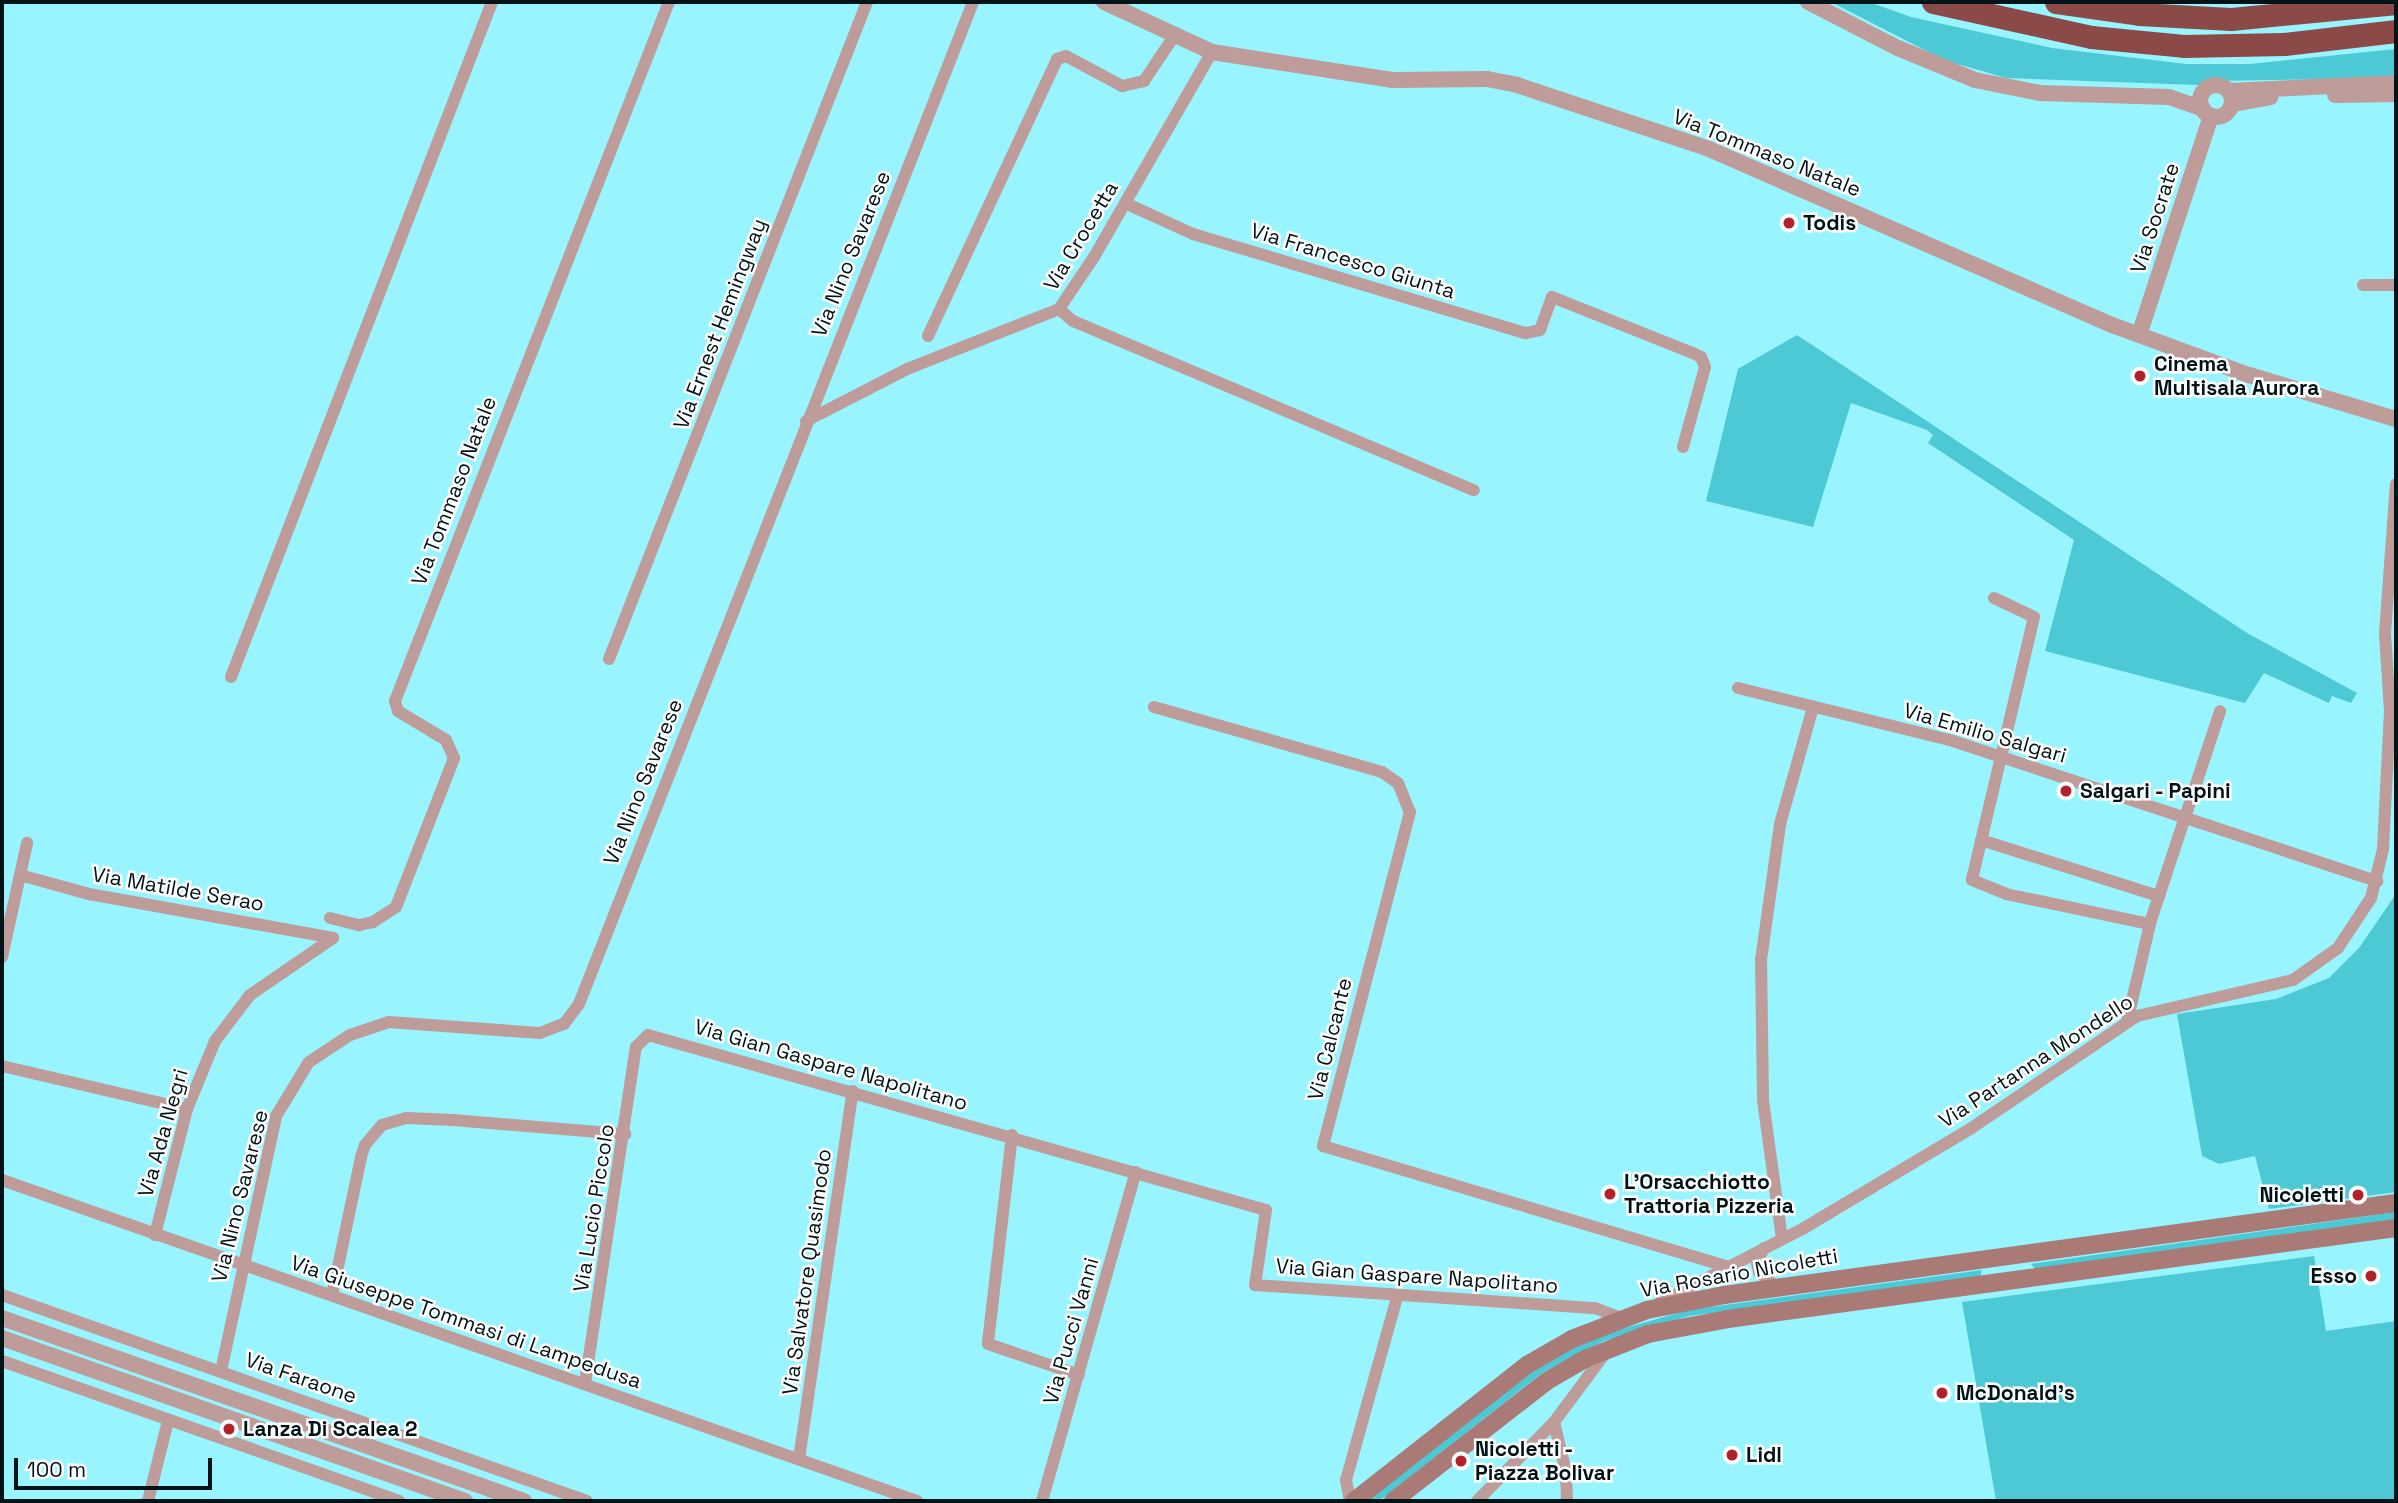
<!DOCTYPE html>
<style>
body{margin:0}
#map{position:relative;width:2398px;height:1503px;overflow:hidden;background:#98f4fe;font-family:"Space Grotesk",sans-serif}
div>[style]{position:absolute}
[style*='--x']{left:calc(var(--x)*1px);top:calc(var(--y)*1px);width:calc(var(--w)*1px);rotate:calc(var(--a)*1deg)}
.green>*{inset:0;background:#4cc9d5}
.minor>*{height:12px;margin:-6px;padding:0 6px;transform-origin:6px;border-radius:6px;background:#bd9c99}
.tertiary>*{height:16px;margin:-8px;padding:0 8px;transform-origin:8px;border-radius:8px;background:#bd9c99}
.tertiary>.ring{margin:-8px;padding:0;box-sizing:content-box;background:none;border:16px solid #bd9c99;border-radius:50%}
.secondary>*{height:18px;margin:-9px;padding:0 9px;transform-origin:9px;border-radius:9px;background:#a97a76}
.motorway>*{height:23px;margin:-11.5px;padding:0 11.5px;transform-origin:11.5px;border-radius:11.5px;background:#8b4a47}
.dots>*{width:19px;height:19px;translate:-50% -50%;box-sizing:border-box;border:4px solid #fff;border-radius:50%}
span{translate:-50% -50%;white-space:nowrap;text-align:center;line-height:1.15;-webkit-text-stroke:5px #fff;paint-order:stroke}
.street-label{font-size:21px;color:#001417}
.poi-label{font-size:21px;color:#001417;font-weight:700}
.left{translate:0 -50%;text-align:left}
.right{translate:-100% -50%;text-align:right}
.frame{position:absolute;inset:0;border:4px solid #001417;pointer-events:none}
.scale{position:absolute;left:14px;top:1458px;width:198px;height:32px;box-sizing:border-box;border:4px solid #001417;border-top:0;padding-left:9px;font-size:21px;line-height:24px;white-space:nowrap;color:#001417;-webkit-text-stroke:5px #fff;paint-order:stroke}
</style>
<div id="map">
<div class="green">
<div style="clip-path:polygon(1831px 2px,1869px 2px,1911px 17px,2052px 48px,2186px 64px,2250px 64px,2396px 49px,2396px 78px,2214px 81px,2198px 85px,2006px 78px,1944px 60px)"></div>
<div style="clip-path:polygon(1797px 335px,2247px 633px,2357px 693px,2351px 703px,2332px 696px,2329px 703px,2264px 673px,2245px 703px,2045px 651px,2074px 540px,1928px 443px,1933px 435px,1927px 430px,1851px 403px,1813px 527px,1706px 501px,1738px 369px)"></div>
<div style="clip-path:polygon(2396px 894px,2396px 1192px,2269px 1209px,2255px 1156px,2219px 1164px,2202px 1156px,2177px 1014px,2276px 999px,2329px 978px,2359px 948px)"></div>
<div style="clip-path:polygon(2396px 1212px,2396px 1220px,2036px 1270px,2031px 1264px)"></div>
<div style="clip-path:polygon(2314px 1256px,2326px 1331px,2396px 1321px,2396px 1501px,1996px 1501px,1962px 1302px)"></div>
<div style="clip-path:polygon(1982px 1270px,1980px 1277px,1689px 1316px,1604px 1341px,1542px 1373px,1379px 1501px,1368px 1501px,1517px 1382px,1560px 1354px,1601px 1335px,1688px 1310px)"></div>
</div>
<div class="minor">
<div style="--x:1125;--y:203;--w:75;--a:24.5"></div>
<div style="--x:1193;--y:234;--w:347;--a:16.6"></div>
<div style="--x:1526;--y:333;--w:14;--a:-12"></div>
<div style="--x:1540;--y:330;--w:35;--a:-70"></div>
<div style="--x:1552;--y:297;--w:152;--a:21.7"></div>
<div style="--x:1693;--y:353;--w:9;--a:27"></div>
<div style="--x:1701;--y:357;--w:11;--a:68"></div>
<div style="--x:1705;--y:367;--w:83;--a:105.4"></div>
<div style="--x:2363;--y:285;--w:33;--a:0"></div>
<div style="--x:1059;--y:309;--w:18;--a:41"></div>
<div style="--x:1073;--y:321;--w:435;--a:22.9"></div>
<div style="--x:928;--y:336;--w:306;--a:-65"></div>
<div style="--x:1057;--y:59;--w:9;--a:-18"></div>
<div style="--x:1066;--y:56;--w:64;--a:28.2"></div>
<div style="--x:1122;--y:86;--w:23;--a:-13"></div>
<div style="--x:1144;--y:81;--w:54;--a:-56.3"></div>
<div style="--x:806;--y:421;--w:114;--a:-27.2"></div>
<div style="--x:907;--y:369;--w:163;--a:-21.5"></div>
<div style="--x:1059;--y:309;--w:63;--a:-56.1"></div>
<div style="--x:1094;--y:257;--w:237;--a:-60.1"></div>
<div style="--x:1994;--y:598;--w:44;--a:25.4"></div>
<div style="--x:2034;--y:617;--w:270;--a:103.3"></div>
<div style="--x:1972;--y:880;--w:37;--a:22"></div>
<div style="--x:2006;--y:894;--w:147;--a:11.8"></div>
<div style="--x:609;--y:659;--w:706;--a:-68.56"></div>
<div style="--x:231;--y:677;--w:724;--a:-68.86"></div>
<div style="--x:1738;--y:688;--w:221;--a:13.8"></div>
<div style="--x:1953;--y:741;--w:447;--a:18.3"></div>
<div style="--x:1154;--y:707;--w:237;--a:15.9"></div>
<div style="--x:1382;--y:772;--w:19;--a:35"></div>
<div style="--x:1398;--y:783;--w:31;--a:68"></div>
<div style="--x:1410;--y:812;--w:345;--a:104.6"></div>
<div style="--x:1323;--y:1146;--w:423;--a:16.6"></div>
<div style="--x:1981;--y:840;--w:187;--a:17.5"></div>
<div style="--x:20;--y:875;--w:72;--a:15.4"></div>
<div style="--x:89;--y:894;--w:248;--a:10.2"></div>
<div style="--x:333;--y:938;--w:101;--a:145.5"></div>
<div style="--x:250;--y:995;--w:58;--a:127.3"></div>
<div style="--x:215;--y:1041;--w:74;--a:112.4"></div>
<div style="--x:187;--y:1109;--w:130;--a:104.3"></div>
<div style="--x:330;--y:918;--w:30;--a:14"></div>
<div style="--x:359;--y:925;--w:14;--a:-12"></div>
<div style="--x:373;--y:922;--w:27;--a:-33"></div>
<div style="--x:396;--y:907;--w:160;--a:-68.7"></div>
<div style="--x:454;--y:758;--w:20;--a:-114"></div>
<div style="--x:446;--y:740;--w:56;--a:-148.9"></div>
<div style="--x:398;--y:711;--w:10;--a:-107"></div>
<div style="--x:395;--y:701;--w:751;--a:-68.6"></div>
<div style="--x:2;--y:957;--w:117;--a:-77.6"></div>
<div style="--x:2127;--y:1022;--w:105;--a:-76.8"></div>
<div style="--x:2151;--y:920;--w:220;--a:-71.7"></div>
<div style="--x:2;--y:1066;--w:190;--a:13.1"></div>
<div style="--x:1012;--y:1135;--w:210;--a:96.6"></div>
<div style="--x:988;--y:1344;--w:96;--a:18.8"></div>
<div style="--x:2;--y:1180;--w:970;--a:19.33"></div>
<div style="--x:1782;--y:1239;--w:140;--a:-97.8"></div>
<div style="--x:1763;--y:1100;--w:140;--a:-90.8"></div>
<div style="--x:1761;--y:960;--w:137;--a:-82"></div>
<div style="--x:1780;--y:824;--w:122;--a:-74.2"></div>
<div style="--x:1764;--y:1248;--w:16;--a:117"></div>
<div style="--x:1757;--y:1262;--w:10;--a:79"></div>
<div style="--x:1759;--y:1272;--w:23;--a:41"></div>
<div style="--x:2;--y:1295;--w:620;--a:19.4"></div>
<div style="--x:332;--y:1295;--w:141;--a:-78.1"></div>
<div style="--x:361;--y:1157;--w:13;--a:-72"></div>
<div style="--x:365;--y:1145;--w:26;--a:-50"></div>
<div style="--x:382;--y:1125;--w:26;--a:-16"></div>
<div style="--x:407;--y:1118;--w:46;--a:2.5"></div>
<div style="--x:453;--y:1120;--w:173;--a:4.7"></div>
<div style="--x:1659;--y:1303;--w:163;--a:-27.3"></div>
<div style="--x:1804;--y:1228;--w:193;--a:-30.8"></div>
<div style="--x:1970;--y:1129;--w:202;--a:-34.1"></div>
<div style="--x:2137;--y:1016;--w:160;--a:-13"></div>
<div style="--x:2293;--y:980;--w:55;--a:-35.4"></div>
<div style="--x:2338;--y:948;--w:60;--a:-56.6"></div>
<div style="--x:2371;--y:898;--w:50;--a:-76.2"></div>
<div style="--x:2383;--y:849;--w:138;--a:-87.1"></div>
<div style="--x:2390;--y:711;--w:78;--a:-93.7"></div>
<div style="--x:2385;--y:633;--w:149;--a:-85.8"></div>
<div style="--x:2;--y:1361;--w:421;--a:19.4"></div>
<div style="--x:221;--y:1371;--w:261;--a:-77.8"></div>
<div style="--x:276;--y:1116;--w:63;--a:-58.6"></div>
<div style="--x:309;--y:1062;--w:49;--a:-33.4"></div>
<div style="--x:350;--y:1035;--w:41;--a:-18.4"></div>
<div style="--x:389;--y:1022;--w:151;--a:4.2"></div>
<div style="--x:540;--y:1033;--w:26;--a:-21"></div>
<div style="--x:564;--y:1024;--w:25;--a:-53"></div>
<div style="--x:579;--y:1004;--w:1077;--a:-68.53"></div>
<div style="--x:585;--y:1383;--w:340;--a:-81.4"></div>
<div style="--x:636;--y:1047;--w:17;--a:-45"></div>
<div style="--x:648;--y:1035;--w:642;--a:15.81"></div>
<div style="--x:1266;--y:1210;--w:76;--a:98.3"></div>
<div style="--x:1255;--y:1285;--w:341;--a:3.9"></div>
<div style="--x:1595;--y:1308;--w:28;--a:21"></div>
<div style="--x:1554;--y:1422;--w:51;--a:76.5"></div>
<div style="--x:1566;--y:1472;--w:29;--a:88"></div>
<div style="--x:799;--y:1459;--w:372;--a:-81.7"></div>
<div style="--x:148;--y:1501;--w:82;--a:-76"></div>
<div style="--x:1042;--y:1501;--w:342;--a:-74.1"></div>
<div style="--x:1350;--y:1501;--w:21;--a:-101"></div>
<div style="--x:1346;--y:1480;--w:190;--a:-74.4"></div>
<div style="--x:1477;--y:1501;--w:110;--a:-45.7"></div>
<div style="--x:1554;--y:1422;--w:89;--a:-53.3"></div>
</div>
<div class="tertiary">
<div style="--x:1104;--y:2;--w:119;--a:24.8"></div>
<div style="--x:1212;--y:52;--w:182;--a:8.8"></div>
<div style="--x:1392;--y:80;--w:95;--a:-0.6"></div>
<div style="--x:1487;--y:79;--w:31;--a:11"></div>
<div style="--x:1517;--y:85;--w:202;--a:18.4"></div>
<div style="--x:1709;--y:149;--w:440;--a:23.6"></div>
<div style="--x:2112;--y:325;--w:146;--a:20.1"></div>
<div style="--x:2249;--y:375;--w:153;--a:16.7"></div>
<div style="--x:1808;--y:2;--w:101;--a:27.1"></div>
<div style="--x:1898;--y:48;--w:83;--a:22.6"></div>
<div style="--x:1975;--y:80;--w:66;--a:11.3"></div>
<div style="--x:2040;--y:93;--w:129;--a:1.8"></div>
<div style="--x:2169;--y:97;--w:36;--a:19"></div>
<div class="ring" style="left:2200px;top:85px;width:16px;height:16px"></div>
<div style="--x:2229;--y:91;--w:167;--a:-2.7"></div>
<div style="--x:2335;--y:95;--w:61;--a:-0.9"></div>
<div style="--x:2232;--y:104;--w:39;--a:-10"></div>
<div style="--x:2139;--y:335;--w:231;--a:-71.8"></div>
<div style="--x:2;--y:1318;--w:553;--a:19.32"></div>
<div style="--x:2;--y:1338;--w:491;--a:19.4"></div>
</div>
<div class="secondary">
<div style="--x:1354;--y:1501;--w:220;--a:-38.2"></div>
<div style="--x:1527;--y:1365;--w:52;--a:-30"></div>
<div style="--x:1572;--y:1339;--w:80;--a:-21.1"></div>
<div style="--x:1647;--y:1310;--w:78;--a:-11"></div>
<div style="--x:1724;--y:1295;--w:678;--a:-7.8"></div>
<div style="--x:1393;--y:1501;--w:195;--a:-37.9"></div>
<div style="--x:1547;--y:1381;--w:44;--a:-30.1"></div>
<div style="--x:1585;--y:1359;--w:68;--a:-21.6"></div>
<div style="--x:1648;--y:1334;--w:81;--a:-10.6"></div>
<div style="--x:1728;--y:1319;--w:674;--a:-7.76"></div>
</div>
<div class="motorway">
<div style="--x:1933;--y:2;--w:162;--a:12.5"></div>
<div style="--x:2091;--y:37;--w:93;--a:5.5"></div>
<div style="--x:2184;--y:46;--w:100;--a:-1.1"></div>
<div style="--x:2284;--y:44;--w:113;--a:-6.6"></div>
<div style="--x:2056;--y:2;--w:84;--a:8.2"></div>
<div style="--x:2139;--y:14;--w:92;--a:3.1"></div>
<div style="--x:2231;--y:19;--w:166;--a:-5.5"></div>
</div>
<div class="dots">
<div style="left:1789px;top:223px;background:#b22029"></div>
<div style="left:2140px;top:376px;background:#b22029"></div>
<div style="left:2066px;top:791px;background:#b22029"></div>
<div style="left:1610px;top:1194px;background:#b22029"></div>
<div style="left:2358px;top:1195px;background:#b22029"></div>
<div style="left:2371px;top:1276px;background:#b22029"></div>
<div style="left:1942px;top:1393px;background:#b22029"></div>
<div style="left:229px;top:1429px;background:#b22029"></div>
<div style="left:1732px;top:1455px;background:#b22029"></div>
<div style="left:1461px;top:1461px;background:#b22029"></div>
</div>
<div class="street-label">
<span style="left:1767px;top:153px;rotate:22deg">Via Tommaso Natale</span>
<span style="left:2155px;top:218px;rotate:-72deg">Via Socrate</span>
<span style="left:1081px;top:236px;rotate:-59deg">Via Crocetta</span>
<span style="left:851px;top:254px;rotate:-68deg">Via Nino Savarese</span>
<span style="left:1353px;top:261px;rotate:17deg">Via Francesco Giunta</span>
<span style="left:720px;top:324px;rotate:-69deg">Via Ernest Hemingway</span>
<span style="left:454px;top:491px;rotate:-69deg">Via Tommaso Natale</span>
<span style="left:1985px;top:733px;rotate:16deg">Via Emilio Salgari</span>
<span style="left:643px;top:782px;rotate:-68deg">Via Nino Savarese</span>
<span style="left:178px;top:889px;rotate:10deg">Via Matilde Serao</span>
<span style="left:1330px;top:1039px;rotate:-76deg">Via Calcante</span>
<span style="left:2036px;top:1061px;rotate:-33deg">Via Partanna Mondello</span>
<span style="left:831px;top:1065px;rotate:16deg">Via Gian Gaspare Napolitano</span>
<span style="left:163px;top:1133px;rotate:-74deg">Via Ada Negri</span>
<span style="left:240px;top:1196px;rotate:-76deg">Via Nino Savarese</span>
<span style="left:594px;top:1208px;rotate:-81deg">Via Lucio Piccolo</span>
<span style="left:807px;top:1272px;rotate:-82deg">Via Salvatore Quasimodo</span>
<span style="left:1739px;top:1273px;rotate:-10deg">Via Rosario Nicoletti</span>
<span style="left:1417px;top:1276px;rotate:4deg">Via Gian Gaspare Napolitano</span>
<span style="left:466px;top:1322px;rotate:19deg">Via Giuseppe Tommasi di Lampedusa</span>
<span style="left:1071px;top:1331px;rotate:-74deg">Via Pucci Vanni</span>
<span style="left:301px;top:1378px;rotate:19deg">Via Faraone</span>
</div>
<div class="poi-label">
<span class="left" style="left:1803px;top:223px">Todis</span>
<span class="left" style="left:2154px;top:376px">Cinema<br>Multisala Aurora</span>
<span class="left" style="left:2080px;top:791px">Salgari - Papini</span>
<span class="left" style="left:1624px;top:1194px">L'Orsacchiotto<br>Trattoria Pizzeria</span>
<span class="right" style="left:2344px;top:1195px">Nicoletti</span>
<span class="right" style="left:2357px;top:1276px">Esso</span>
<span class="left" style="left:1956px;top:1393px">McDonald's</span>
<span class="left" style="left:243px;top:1429px">Lanza Di Scalea 2</span>
<span class="left" style="left:1475px;top:1461px">Nicoletti -<br>Piazza Bolivar</span>
<span class="left" style="left:1746px;top:1455px">Lidl</span>
</div>
<div class="frame"></div>
<div class="scale">100 m</div>
</div>
